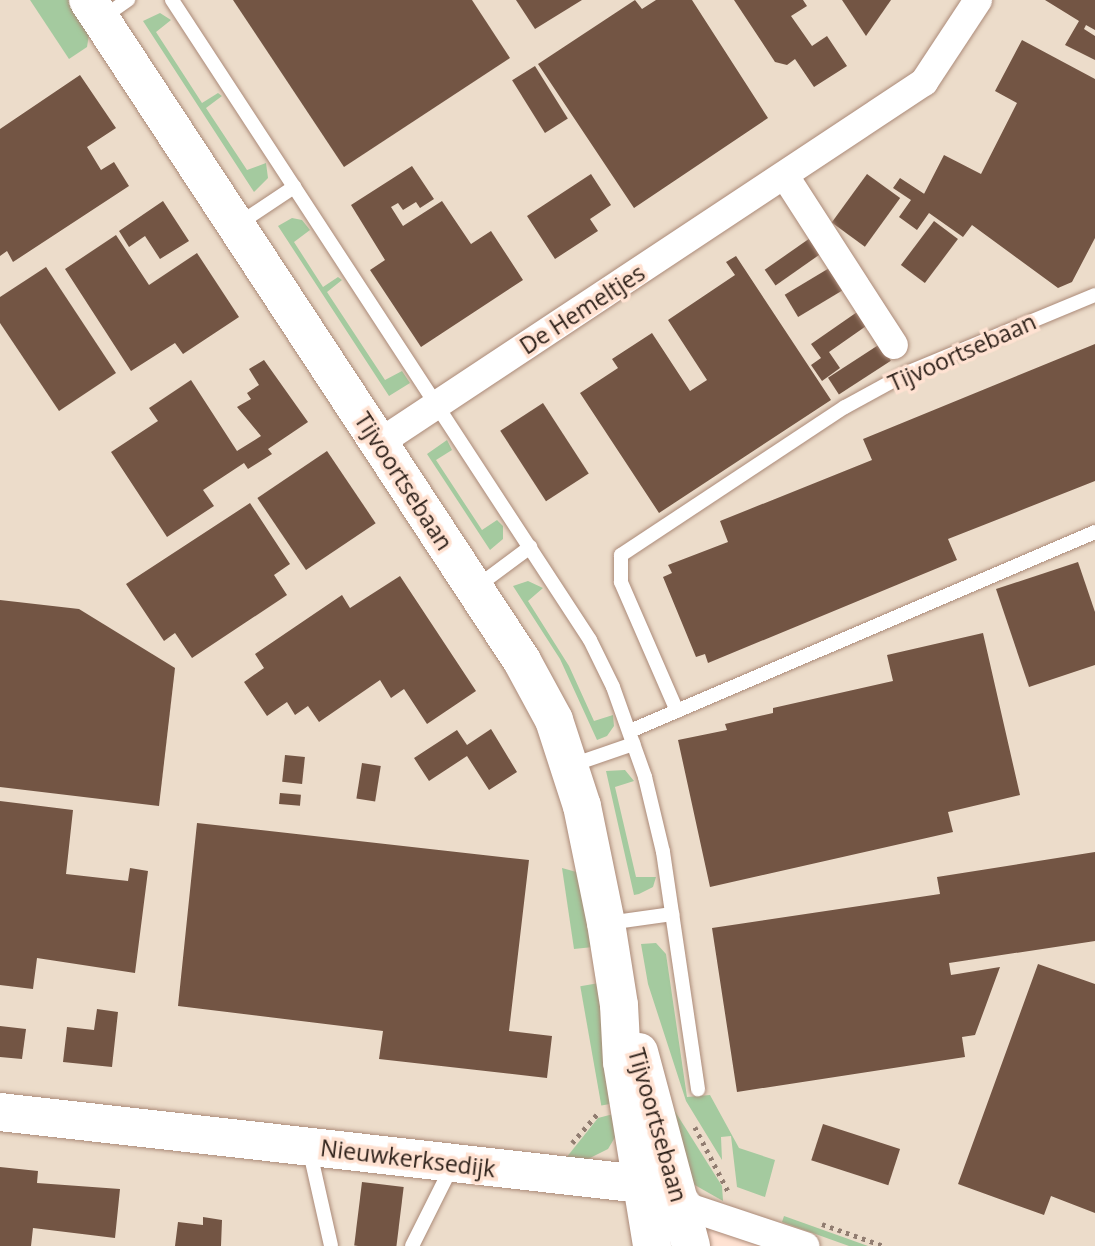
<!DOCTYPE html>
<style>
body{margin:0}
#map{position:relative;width:1095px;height:1246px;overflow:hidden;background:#ffe2d2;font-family:"Open Sans",sans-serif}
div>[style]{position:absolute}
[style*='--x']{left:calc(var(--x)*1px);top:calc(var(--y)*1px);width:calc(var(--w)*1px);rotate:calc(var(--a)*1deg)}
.industrial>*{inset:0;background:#ecdcca}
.green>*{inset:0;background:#a4ca9f;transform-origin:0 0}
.building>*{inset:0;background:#735544;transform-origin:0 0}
.path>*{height:4.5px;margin-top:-2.25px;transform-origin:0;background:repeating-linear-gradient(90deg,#917d71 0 3.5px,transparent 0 8.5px)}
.roads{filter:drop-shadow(0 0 2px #ab8a78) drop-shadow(0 0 2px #ab8a78)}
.lane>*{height:14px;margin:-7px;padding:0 7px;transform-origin:7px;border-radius:7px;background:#fff}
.street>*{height:28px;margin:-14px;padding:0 14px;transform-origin:14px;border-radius:14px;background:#fff}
.secondary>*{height:38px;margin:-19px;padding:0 19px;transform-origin:19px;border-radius:19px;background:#fff}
span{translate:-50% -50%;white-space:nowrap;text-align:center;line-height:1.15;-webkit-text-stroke:7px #ffe2d2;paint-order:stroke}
.street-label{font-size:23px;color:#2b1e17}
</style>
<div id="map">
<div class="industrial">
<div style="clip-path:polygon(0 0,1095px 0,1095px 1246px,811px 1246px,689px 1202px,693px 1246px,0 1246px)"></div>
</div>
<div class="green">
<div style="clip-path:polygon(30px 0,72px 0,90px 28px,87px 47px,69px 59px)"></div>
<div style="clip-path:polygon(160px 13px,171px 20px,156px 32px,202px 103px,218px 93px,222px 96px,206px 108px,247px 170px,266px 163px,268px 178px,254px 192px,143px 21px)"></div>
<div style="clip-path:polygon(292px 218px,302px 220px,310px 230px,294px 242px,323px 287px,338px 277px,342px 280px,327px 292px,385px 380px,402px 371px,410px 383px,389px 396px,278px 226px)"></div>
<div style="clip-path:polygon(447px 440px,452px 450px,436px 460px,482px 530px,497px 520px,503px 526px,503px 539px,490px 550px,427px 454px)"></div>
<div style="clip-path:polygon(528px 581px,543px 588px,528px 601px,569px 666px,594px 721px,613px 715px,614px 726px,607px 736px,597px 740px,560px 659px,513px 586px)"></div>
<div style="clip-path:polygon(625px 770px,634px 781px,615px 787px,636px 877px,656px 877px,653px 887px,639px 894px,634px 895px,606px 771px)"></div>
<div style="clip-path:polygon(562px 868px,580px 873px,593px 947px,574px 949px)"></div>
<div style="clip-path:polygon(656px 943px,666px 954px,687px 1097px,710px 1095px,739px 1148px,775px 1160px,765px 1197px,737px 1187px,731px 1136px,721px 1137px,722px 1160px,686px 1101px,648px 984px,641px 944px)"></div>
<div style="left:599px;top:983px;width:121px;height:19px;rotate:80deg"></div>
<div style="clip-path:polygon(671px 1105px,722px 1186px,723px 1201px,693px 1184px)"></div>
<div style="clip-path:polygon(621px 1112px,617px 1134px,608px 1149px,584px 1161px,562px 1163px,598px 1118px)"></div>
<div style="clip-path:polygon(784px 1216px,868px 1246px,849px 1246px,782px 1222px)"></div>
</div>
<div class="building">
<div style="clip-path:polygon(233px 0,472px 0,510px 58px,344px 167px)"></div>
<div style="clip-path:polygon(516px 0,582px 0,535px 29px)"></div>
<div style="clip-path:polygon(635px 0,642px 9px,656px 0,692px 0,768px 118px,634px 208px,538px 64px)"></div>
<div style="clip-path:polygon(734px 0,803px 0,807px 6px,791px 16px,812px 46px,827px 36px,847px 66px,814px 87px,795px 59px,787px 65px,775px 62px)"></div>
<div style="clip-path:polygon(842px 0,891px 0,866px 36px)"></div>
<div style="clip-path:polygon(1045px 0,1095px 0,1095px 30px,1086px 25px,1084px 29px,1095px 36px,1095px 60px,1065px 45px,1079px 21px)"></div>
<div style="clip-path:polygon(1022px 40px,1095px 79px,1095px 238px,1072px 282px,1058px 288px,972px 225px,963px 237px,929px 213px,917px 230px,899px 217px,911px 200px,893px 188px,900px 178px,961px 218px,924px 194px,944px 155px,981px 174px,1017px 103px,995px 91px)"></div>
<div style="left:535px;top:66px;width:62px;height:27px;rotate:58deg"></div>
<div style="clip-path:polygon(80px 75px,116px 128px,87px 147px,101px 170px,114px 162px,129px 186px,13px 262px,7px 251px,0 256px,0 129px)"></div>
<div style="clip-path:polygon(412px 166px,434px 199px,420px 208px,416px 202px,403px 210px,398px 203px,391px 207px,403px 226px,442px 201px,471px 244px,491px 231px,523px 280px,421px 347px,370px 270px,385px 260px,351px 205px)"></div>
<div style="clip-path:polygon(591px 174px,611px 205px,590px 219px,598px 231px,555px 259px,527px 216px)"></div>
<div style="left:867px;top:174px;width:41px;height:60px;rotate:36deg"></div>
<div style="clip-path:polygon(163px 201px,189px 241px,160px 259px,145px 236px,129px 247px,119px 231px)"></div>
<div style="left:934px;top:221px;width:30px;height:55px;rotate:37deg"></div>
<div style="clip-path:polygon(116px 235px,149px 285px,197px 253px,239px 317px,183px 354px,175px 343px,131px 371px,65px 269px)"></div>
<div style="left:813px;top:236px;width:19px;height:59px;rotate:55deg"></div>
<div style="clip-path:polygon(736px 256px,831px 400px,659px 513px,580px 393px,618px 368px,612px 359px,652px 333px,690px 391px,707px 380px,668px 320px,735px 275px,726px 262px)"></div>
<div style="clip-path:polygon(46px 267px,116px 373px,59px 411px,0 323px,0 297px)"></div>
<div style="left:831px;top:267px;width:26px;height:54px;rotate:59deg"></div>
<div style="clip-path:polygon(860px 310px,869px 324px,829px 352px,840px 368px,822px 381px,811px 365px,821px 358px,811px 344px)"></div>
<div style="left:880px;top:344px;width:20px;height:62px;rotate:57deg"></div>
<div style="clip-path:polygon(1095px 344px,1095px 481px,948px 539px,957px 560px,708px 663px,705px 654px,696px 657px,663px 577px,672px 573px,668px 565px,728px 542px,720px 521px,872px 460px,863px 439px)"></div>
<div style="clip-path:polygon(264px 360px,308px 422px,268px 449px,272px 454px,248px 469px,244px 463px,203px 490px,214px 506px,167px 537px,111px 452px,158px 421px,149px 408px,191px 380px,237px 451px,261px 436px,237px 407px,251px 399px,247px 393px,259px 385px,249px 369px)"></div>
<div style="left:543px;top:403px;width:84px;height:51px;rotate:57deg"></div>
<div style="left:327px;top:451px;width:87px;height:84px;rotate:56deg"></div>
<div style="clip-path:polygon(250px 503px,290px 564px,274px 575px,287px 595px,192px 658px,175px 633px,164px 641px,126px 584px)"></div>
<div style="clip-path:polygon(1078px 562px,1095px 612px,1095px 665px,1029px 687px,996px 589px)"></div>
<div style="clip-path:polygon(400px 576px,476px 691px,427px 724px,404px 689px,391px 698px,380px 680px,319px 722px,308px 706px,295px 715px,287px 702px,267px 716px,244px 682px,264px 668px,255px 654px,342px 595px,350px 608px)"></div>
<div style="clip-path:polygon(0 600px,79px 609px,175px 668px,159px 806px,0 787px)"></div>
<div style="clip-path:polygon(983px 633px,1020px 795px,948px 812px,953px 832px,710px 887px,678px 740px,727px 730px,725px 724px,773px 713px,773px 708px,893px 681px,887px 655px)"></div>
<div style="clip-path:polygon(491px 729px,517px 772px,489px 790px,467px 756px,429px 781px,414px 758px,457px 730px,467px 745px)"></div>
<div style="left:285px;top:755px;width:20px;height:27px;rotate:6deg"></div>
<div style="left:362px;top:763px;width:19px;height:36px;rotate:9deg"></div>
<div style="left:280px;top:793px;width:21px;height:11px;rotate:5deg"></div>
<div style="clip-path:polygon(0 801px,73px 810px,66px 874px,128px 881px,130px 868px,148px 871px,135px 973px,37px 958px,33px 989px,0 985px)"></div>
<div style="clip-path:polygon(197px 823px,529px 860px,509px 1031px,552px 1036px,547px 1078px,379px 1059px,383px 1031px,178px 1006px)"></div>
<div style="clip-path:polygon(1095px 852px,1095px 941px,949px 963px,951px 975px,1000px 967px,975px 1035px,962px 1037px,965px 1057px,737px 1092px,712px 928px,940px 894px,937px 877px)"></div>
<div style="clip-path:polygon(1038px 964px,1095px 984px,1095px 1213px,1051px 1196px,1044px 1215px,958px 1184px)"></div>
<div style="clip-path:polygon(97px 1009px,118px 1012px,112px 1067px,63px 1062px,67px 1027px,94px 1030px)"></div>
<div style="clip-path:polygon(0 1026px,26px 1029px,22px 1059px,0 1057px)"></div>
<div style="left:823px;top:1124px;width:81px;height:38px;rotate:18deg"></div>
<div style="clip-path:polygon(0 1167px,38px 1171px,37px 1183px,120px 1189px,115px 1238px,33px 1228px,31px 1246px,0 1246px)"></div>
<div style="left:362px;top:1182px;width:42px;height:64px;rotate:7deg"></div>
<div style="clip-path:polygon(203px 1217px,222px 1220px,221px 1246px,175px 1246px,178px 1222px,203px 1225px)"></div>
</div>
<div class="path">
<div style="--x:695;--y:1127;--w:74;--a:62.7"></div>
<div style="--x:572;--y:1143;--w:40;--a:-49"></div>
<div style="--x:822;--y:1224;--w:66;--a:19.5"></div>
</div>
<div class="roads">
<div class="lane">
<div style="--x:172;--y:0;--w:764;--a:56.85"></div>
<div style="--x:590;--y:640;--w:52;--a:63.9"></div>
<div style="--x:613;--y:687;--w:96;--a:70.4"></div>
<div style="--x:645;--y:777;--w:77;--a:76.5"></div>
<div style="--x:663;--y:852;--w:240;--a:81.6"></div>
<div style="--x:102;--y:18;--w:32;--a:-35"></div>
<div style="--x:237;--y:225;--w:69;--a:-33.7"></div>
<div style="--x:475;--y:588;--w:69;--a:-36.7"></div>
<div style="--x:677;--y:711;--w:141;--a:-113.5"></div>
<div style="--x:621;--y:582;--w:27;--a:-90"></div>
<div style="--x:621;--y:555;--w:268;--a:-33.5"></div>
<div style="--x:845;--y:407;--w:73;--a:-28.7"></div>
<div style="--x:909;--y:372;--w:201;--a:-22.5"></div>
<div style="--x:630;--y:731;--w:506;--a:-23.17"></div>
<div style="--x:572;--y:765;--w:65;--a:-19"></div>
<div style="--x:608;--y:923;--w:65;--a:-8"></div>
<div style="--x:309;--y:1148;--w:100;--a:77.3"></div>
<div style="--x:412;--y:1246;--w:89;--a:-63.4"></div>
</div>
<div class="street">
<div style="--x:785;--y:176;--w:201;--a:57.2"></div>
<div style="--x:379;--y:443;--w:654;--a:-33.52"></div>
<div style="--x:924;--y:82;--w:98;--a:-56.6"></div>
<div style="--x:682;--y:1205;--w:130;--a:18.4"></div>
</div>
<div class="secondary">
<div style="--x:88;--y:0;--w:791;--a:56.71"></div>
<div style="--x:522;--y:661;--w:67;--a:61.5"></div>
<div style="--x:554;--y:720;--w:90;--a:72"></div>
<div style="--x:582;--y:806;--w:119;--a:78.4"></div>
<div style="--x:606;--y:923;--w:83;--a:81"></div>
<div style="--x:619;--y:1005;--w:57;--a:87"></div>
<div style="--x:622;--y:1062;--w:186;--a:80.7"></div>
<div style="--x:639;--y:1052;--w:201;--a:75"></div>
<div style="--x:0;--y:1112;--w:636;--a:6.41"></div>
<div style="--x:632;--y:1183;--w:55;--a:23.7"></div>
</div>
</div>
<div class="street-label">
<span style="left:582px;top:309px;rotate:-33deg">De Hemeltjes</span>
<span style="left:962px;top:352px;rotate:-24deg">Tijvoortsebaan</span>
<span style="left:404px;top:481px;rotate:57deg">Tijvoortsebaan</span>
<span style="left:658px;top:1125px;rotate:74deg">Tijvoortsebaan</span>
<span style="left:408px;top:1158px;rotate:7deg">Nieuwkerksedijk</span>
</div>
</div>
